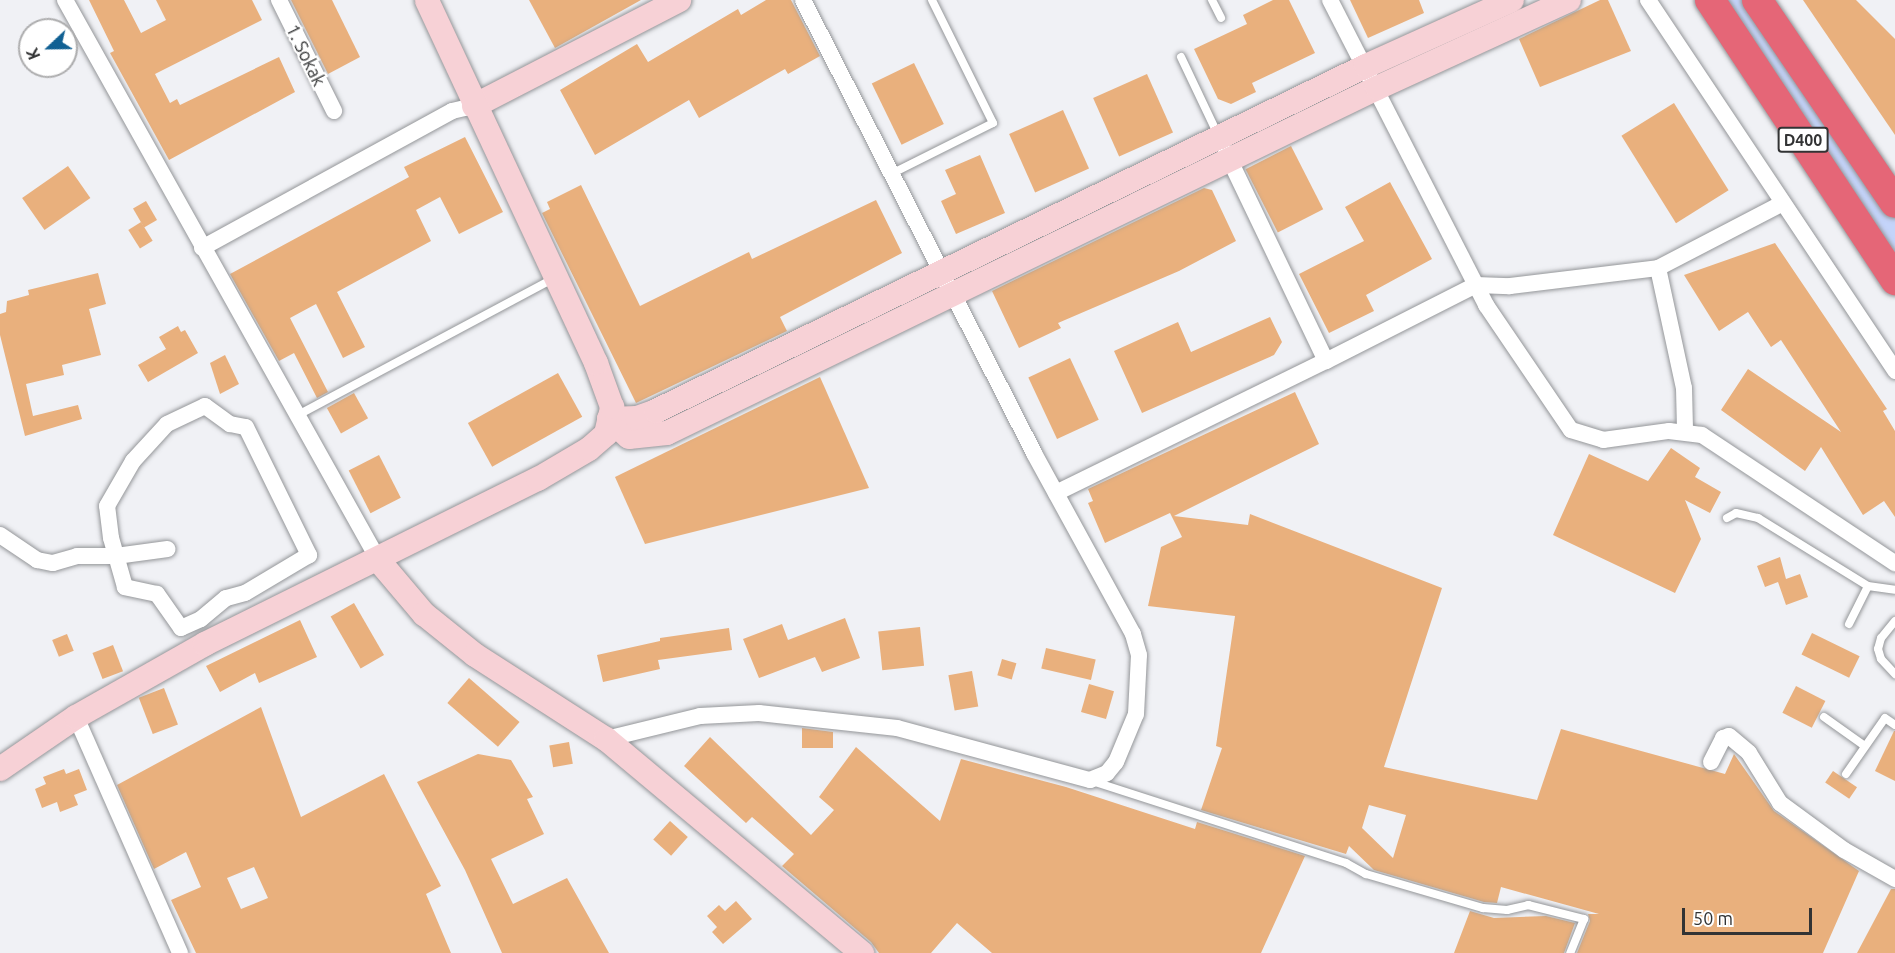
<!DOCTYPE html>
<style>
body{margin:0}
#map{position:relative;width:1895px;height:953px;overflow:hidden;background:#f0f1f5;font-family:Ubuntu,sans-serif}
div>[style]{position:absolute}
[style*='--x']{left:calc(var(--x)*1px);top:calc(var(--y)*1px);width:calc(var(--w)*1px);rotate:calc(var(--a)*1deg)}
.green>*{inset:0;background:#c4d4fa}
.building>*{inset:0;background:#e9b07d;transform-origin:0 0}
.roads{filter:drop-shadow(0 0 2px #949699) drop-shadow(0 0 2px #949699)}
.lane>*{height:8px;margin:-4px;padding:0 4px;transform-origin:4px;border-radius:4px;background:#fff}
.street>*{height:16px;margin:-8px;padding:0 8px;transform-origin:8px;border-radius:8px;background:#fff}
.secondary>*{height:24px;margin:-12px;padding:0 12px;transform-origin:12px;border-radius:12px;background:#f7d1d6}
.highway>*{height:30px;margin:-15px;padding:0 15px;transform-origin:15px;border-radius:15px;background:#e56677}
span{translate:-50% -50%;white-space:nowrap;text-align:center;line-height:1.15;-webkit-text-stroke:4.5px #fff;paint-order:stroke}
.shield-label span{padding:2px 4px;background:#fff;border:2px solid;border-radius:4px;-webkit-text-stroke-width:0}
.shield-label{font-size:16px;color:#323334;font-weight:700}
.street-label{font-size:18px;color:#323334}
.north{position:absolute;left:18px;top:18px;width:60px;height:60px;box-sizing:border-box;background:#fff;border:2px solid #adadae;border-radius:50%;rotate:248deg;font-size:16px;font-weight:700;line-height:24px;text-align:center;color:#323334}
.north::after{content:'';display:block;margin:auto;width:21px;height:27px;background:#106093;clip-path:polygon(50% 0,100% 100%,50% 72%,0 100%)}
.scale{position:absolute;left:1682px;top:908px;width:130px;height:27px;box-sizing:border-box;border:3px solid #323334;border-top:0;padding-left:8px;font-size:18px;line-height:21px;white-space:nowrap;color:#323334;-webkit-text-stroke:4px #fff;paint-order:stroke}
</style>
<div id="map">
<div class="green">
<div style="clip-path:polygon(1725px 0,1748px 0,1895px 217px,1895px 252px)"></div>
</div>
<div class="building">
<div style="clip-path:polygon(89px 0,124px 0,141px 33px,166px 20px,156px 0,252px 0,262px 20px,155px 74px,170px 103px,177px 99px,180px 105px,279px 57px,295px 92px,169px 160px,110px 53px,114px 51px)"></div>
<div style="clip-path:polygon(291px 0,332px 0,360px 57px,328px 74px)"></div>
<div style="clip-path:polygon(529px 0,641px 0,555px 48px)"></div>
<div style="clip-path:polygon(766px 0,791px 0,820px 56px,788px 74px,785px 69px,699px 118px,689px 100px,595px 155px,560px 90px,637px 44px,648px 62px,738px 9px,741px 15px)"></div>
<div style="clip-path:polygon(1273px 0,1289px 0,1315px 53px,1252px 83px,1256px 92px,1231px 104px,1218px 99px,1194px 49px,1247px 24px,1243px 15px)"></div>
<div style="clip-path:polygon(1350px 0,1419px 0,1424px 13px,1368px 38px)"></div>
<div style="clip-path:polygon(1600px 0,1608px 0,1631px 51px,1540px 87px,1519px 39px)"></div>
<div style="clip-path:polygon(1803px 0,1856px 0,1895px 39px,1895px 135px)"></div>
<div style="left:914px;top:63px;width:68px;height:47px;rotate:64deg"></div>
<div style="left:1147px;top:74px;width:64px;height:59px;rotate:66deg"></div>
<div style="left:1674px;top:103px;width:103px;height:62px;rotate:58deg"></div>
<div style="left:1063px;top:110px;width:64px;height:59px;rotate:66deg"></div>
<div style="clip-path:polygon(465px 137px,503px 212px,459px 234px,440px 197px,416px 210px,431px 241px,337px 292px,365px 347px,343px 358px,316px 304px,290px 318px,328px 392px,317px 398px,294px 353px,279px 361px,230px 274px,409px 177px,404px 167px)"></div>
<div style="left:1291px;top:146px;width:71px;height:51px;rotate:63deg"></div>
<div style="clip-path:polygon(980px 155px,1005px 213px,956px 234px,941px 201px,956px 194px,945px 170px)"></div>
<div style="left:68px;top:166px;width:39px;height:56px;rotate:55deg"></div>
<div style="clip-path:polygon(1390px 182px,1432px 259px,1366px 295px,1374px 311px,1329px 333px,1299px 274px,1364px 241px,1345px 207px)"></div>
<div style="clip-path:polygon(581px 185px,640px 306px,749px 252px,752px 259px,876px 200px,902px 253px,780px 317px,787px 331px,636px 403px,542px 213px,550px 209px,547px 202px)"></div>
<div style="clip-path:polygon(1204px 188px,1212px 190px,1236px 241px,1179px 271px,1058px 323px,1061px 328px,1019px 348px,992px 291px)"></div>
<div style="left:146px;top:201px;width:22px;height:15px;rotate:60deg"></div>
<div style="left:141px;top:222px;width:22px;height:15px;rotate:58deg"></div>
<div style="clip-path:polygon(1775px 243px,1887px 409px,1883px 411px,1895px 431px,1895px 517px,1884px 501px,1863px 515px,1821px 447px,1805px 471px,1721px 410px,1748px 369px,1841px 432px,1781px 340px,1771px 347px,1748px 312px,1719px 331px,1684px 275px)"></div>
<div style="clip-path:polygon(98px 273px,106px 304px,89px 309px,101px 355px,62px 365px,64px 375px,26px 384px,33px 416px,78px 405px,82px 419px,25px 436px,0 335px,0 314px,6px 312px,7px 301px,29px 295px,28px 290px)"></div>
<div style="clip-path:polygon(1270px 317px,1282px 342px,1274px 355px,1142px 413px,1114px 351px,1178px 322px,1191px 352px)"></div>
<div style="clip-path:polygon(178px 326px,181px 332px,185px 330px,198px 353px,148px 382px,138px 365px,166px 349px,159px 337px)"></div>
<div style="clip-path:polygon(225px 355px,239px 384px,220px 394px,210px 363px)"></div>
<div style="left:1070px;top:358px;width:68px;height:46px;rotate:65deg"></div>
<div style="left:558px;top:373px;width:50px;height:103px;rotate:61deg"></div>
<div style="clip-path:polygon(820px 377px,869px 488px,645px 544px,615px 477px)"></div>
<div style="clip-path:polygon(evenodd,1295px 392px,1319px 444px,1174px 516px,1248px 525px,1250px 514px,1442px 588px,1384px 767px,1537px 800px,1561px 729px,1725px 774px,1734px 754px,1774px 811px,1859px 871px,1823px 953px,1577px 953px,1590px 921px,1588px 914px,1599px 914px,1501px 887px,1497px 903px,1484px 902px,1374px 870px,1349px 846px,1346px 854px,1201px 810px,1222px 748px,1216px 746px,1235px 616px,1148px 606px,1161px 547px,1182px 537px,1170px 513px,1105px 543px,1088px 503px,1093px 501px,1088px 489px,1295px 392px,1369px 805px,1406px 815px,1393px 858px,1362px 828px,1369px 805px)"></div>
<div style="left:354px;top:393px;width:29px;height:31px;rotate:61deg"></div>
<div style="clip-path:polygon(1671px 448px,1700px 468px,1695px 477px,1721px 492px,1710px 513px,1685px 500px,1701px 539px,1675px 593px,1553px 535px,1589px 454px,1648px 481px)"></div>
<div style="left:379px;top:455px;width:48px;height:34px;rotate:63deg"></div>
<div style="clip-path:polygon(1780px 557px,1786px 579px,1800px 574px,1808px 597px,1786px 605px,1778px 582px,1765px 587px,1757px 566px)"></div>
<div style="left:354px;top:603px;width:60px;height:27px;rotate:60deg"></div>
<div style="clip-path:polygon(845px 618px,860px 658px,822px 672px,815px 657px,759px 678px,743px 639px,782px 624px,788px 640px)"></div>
<div style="clip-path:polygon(300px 620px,317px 657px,259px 683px,255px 673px,220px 692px,206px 666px)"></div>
<div style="left:920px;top:627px;width:39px;height:42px;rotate:84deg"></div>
<div style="clip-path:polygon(729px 628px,732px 650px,658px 660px,660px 669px,603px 682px,597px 655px,660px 641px,660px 638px)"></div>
<div style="left:1812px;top:633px;width:53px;height:24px;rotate:26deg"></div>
<div style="left:67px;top:634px;width:18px;height:16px;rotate:68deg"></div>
<div style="left:113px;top:645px;width:28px;height:22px;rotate:69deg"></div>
<div style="left:1046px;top:648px;width:51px;height:21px;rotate:13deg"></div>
<div style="left:1002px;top:659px;width:15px;height:17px;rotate:16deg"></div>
<div style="left:972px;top:671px;width:36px;height:24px;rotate:80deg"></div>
<div style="left:469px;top:678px;width:67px;height:33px;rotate:41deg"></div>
<div style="left:1089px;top:684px;width:26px;height:29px;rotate:16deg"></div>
<div style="left:1796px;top:686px;width:33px;height:30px;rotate:27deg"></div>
<div style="left:164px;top:688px;width:39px;height:27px;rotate:69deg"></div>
<div style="clip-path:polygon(evenodd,261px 707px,301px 817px,384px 774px,441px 886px,426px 894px,451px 953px,196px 953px,171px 900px,201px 887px,186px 852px,154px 869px,117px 785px,261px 707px,254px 867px,268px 898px,241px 909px,227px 878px,254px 867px)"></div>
<div style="clip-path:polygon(802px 728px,833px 732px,833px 748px,802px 748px)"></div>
<div style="clip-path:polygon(1894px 731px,1895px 731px,1895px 781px,1875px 771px)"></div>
<div style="clip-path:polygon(710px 737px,811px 835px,834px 810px,819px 797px,856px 747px,940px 821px,961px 759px,1066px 787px,1195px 829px,1197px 822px,1305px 856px,1261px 953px,992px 953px,957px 923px,931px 953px,879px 953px,871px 942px,782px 866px,794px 854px,752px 817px,746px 823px,684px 766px)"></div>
<div style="left:569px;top:742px;width:22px;height:20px;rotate:80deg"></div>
<div style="clip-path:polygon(478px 754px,511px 760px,533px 797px,527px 799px,544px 834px,491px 859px,513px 904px,567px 878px,609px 953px,502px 953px,465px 870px,417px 782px)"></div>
<div style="clip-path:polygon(64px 769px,66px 774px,79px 769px,87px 790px,74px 795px,78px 805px,60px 812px,57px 802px,42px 808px,35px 789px,46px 784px,43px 777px)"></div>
<div style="left:1833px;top:771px;width:29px;height:14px;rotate:34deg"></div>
<div style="left:670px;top:821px;width:24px;height:25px;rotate:42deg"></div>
<div style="clip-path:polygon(1891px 889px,1895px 889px,1895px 953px,1857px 953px)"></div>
<div style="clip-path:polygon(736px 901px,752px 919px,723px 944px,712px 932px,717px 927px,707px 916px,719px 905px,725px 911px)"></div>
<div style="clip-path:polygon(1470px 911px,1494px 918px,1546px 916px,1575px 923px,1564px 953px,1454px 953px)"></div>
</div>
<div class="roads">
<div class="lane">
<div style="--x:1212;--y:0;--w:20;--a:63"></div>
<div style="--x:1181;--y:57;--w:89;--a:64.6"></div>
<div style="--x:891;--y:174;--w:114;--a:-26.6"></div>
<div style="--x:993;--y:123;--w:137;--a:-116.4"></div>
<div style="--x:298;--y:415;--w:291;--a:-28.1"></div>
<div style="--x:1727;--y:518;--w:10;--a:-29"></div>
<div style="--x:1736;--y:513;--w:23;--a:13"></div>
<div style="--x:1758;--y:518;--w:129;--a:31.7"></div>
<div style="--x:1868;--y:586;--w:27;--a:8"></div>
<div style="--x:1895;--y:621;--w:22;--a:129"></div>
<div style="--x:1881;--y:638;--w:11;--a:105"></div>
<div style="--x:1878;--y:649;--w:10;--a:73"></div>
<div style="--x:1881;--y:659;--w:21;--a:47"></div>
<div style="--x:1849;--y:624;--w:42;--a:-63.4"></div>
<div style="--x:1824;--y:717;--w:50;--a:35.3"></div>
<div style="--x:1846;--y:774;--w:68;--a:-55.1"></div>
<div style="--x:1885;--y:718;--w:12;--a:35"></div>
<div style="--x:1092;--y:781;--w:267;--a:17.9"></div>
<div style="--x:1346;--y:863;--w:23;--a:29"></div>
<div style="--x:1366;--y:874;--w:122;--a:16.2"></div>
<div style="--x:1483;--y:908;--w:24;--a:5"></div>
<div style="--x:1507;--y:910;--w:22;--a:-13"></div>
<div style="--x:1528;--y:905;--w:58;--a:14"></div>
<div style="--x:1584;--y:919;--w:37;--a:112"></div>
</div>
<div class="street">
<div style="--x:65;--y:0;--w:643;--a:60.76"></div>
<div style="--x:279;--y:0;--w:124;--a:63.6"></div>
<div style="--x:1330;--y:0;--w:343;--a:62.9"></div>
<div style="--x:1486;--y:305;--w:151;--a:55.8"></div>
<div style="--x:1571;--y:430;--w:34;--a:17"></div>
<div style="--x:1603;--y:440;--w:67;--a:-7.8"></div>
<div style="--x:1669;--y:431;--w:33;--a:7"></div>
<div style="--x:1702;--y:435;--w:232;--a:33.6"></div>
<div style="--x:1648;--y:0;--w:446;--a:56.3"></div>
<div style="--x:202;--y:248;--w:285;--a:-28.7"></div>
<div style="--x:452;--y:111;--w:23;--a:-13"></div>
<div style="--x:1658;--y:268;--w:123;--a:77.8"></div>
<div style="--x:1684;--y:388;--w:42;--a:88.6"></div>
<div style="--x:1326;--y:361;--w:168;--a:-26.9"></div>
<div style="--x:1476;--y:285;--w:34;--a:2"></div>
<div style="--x:1510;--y:286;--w:149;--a:-6.9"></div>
<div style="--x:1658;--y:268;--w:139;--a:-27.5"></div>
<div style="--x:205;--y:406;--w:31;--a:36"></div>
<div style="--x:230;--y:424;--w:16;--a:11"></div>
<div style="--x:246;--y:427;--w:143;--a:63.8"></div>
<div style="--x:309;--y:555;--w:74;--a:149.3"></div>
<div style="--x:245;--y:593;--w:20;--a:165"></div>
<div style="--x:226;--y:598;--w:33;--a:140"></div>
<div style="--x:201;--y:619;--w:22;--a:156"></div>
<div style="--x:181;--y:628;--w:42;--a:-125.2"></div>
<div style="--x:157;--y:594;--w:33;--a:-168"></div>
<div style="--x:125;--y:587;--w:51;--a:-105.9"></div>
<div style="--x:111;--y:538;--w:32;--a:-97"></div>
<div style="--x:107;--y:506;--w:52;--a:-60"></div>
<div style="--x:133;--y:461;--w:50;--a:-47.4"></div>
<div style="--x:167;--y:424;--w:42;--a:-25.3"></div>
<div style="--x:1056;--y:493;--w:301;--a:-26.1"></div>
<div style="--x:1326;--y:361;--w:232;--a:-115.6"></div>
<div style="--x:0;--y:535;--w:45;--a:34"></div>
<div style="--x:37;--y:560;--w:16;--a:11"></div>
<div style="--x:53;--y:563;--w:25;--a:-16"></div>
<div style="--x:77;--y:556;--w:39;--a:0"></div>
<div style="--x:116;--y:556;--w:52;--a:-7.7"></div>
<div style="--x:76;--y:717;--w:258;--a:66.2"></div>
<div style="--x:606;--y:739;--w:97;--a:-13.7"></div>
<div style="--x:700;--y:716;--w:59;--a:-2.9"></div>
<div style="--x:759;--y:713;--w:139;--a:6.2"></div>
<div style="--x:897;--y:728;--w:200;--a:15.1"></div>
<div style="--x:1090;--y:780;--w:18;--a:-22"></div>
<div style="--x:1107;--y:773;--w:14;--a:-51"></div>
<div style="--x:1116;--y:762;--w:52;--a:-67.4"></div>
<div style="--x:1136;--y:714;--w:59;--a:-87.1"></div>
<div style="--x:1139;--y:655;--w:22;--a:-106"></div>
<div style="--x:1133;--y:634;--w:206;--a:-118.7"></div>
<div style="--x:1034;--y:453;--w:508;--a:-117.02"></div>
<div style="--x:1711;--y:762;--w:27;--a:-63"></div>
<div style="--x:1723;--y:738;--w:6;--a:-18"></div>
<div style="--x:1729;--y:736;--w:26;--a:40"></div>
<div style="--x:1749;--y:753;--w:59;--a:58.2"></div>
<div style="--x:1780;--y:803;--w:79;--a:36.3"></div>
<div style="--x:1844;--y:850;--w:59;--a:29.6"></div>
</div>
<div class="secondary">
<div style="--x:474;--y:106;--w:231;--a:-27.3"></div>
<div style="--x:609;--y:419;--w:27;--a:42"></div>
<div style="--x:629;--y:437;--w:38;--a:-6"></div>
<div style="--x:667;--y:433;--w:789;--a:-25.92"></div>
<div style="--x:1377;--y:88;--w:211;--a:-24.6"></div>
<div style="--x:609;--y:419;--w:28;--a:-2"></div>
<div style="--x:637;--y:418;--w:20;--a:-20"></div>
<div style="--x:656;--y:411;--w:789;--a:-25.92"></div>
<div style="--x:1366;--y:66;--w:160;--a:-24.3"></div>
<div style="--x:379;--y:561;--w:70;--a:49.7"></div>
<div style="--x:424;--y:614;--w:65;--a:38.8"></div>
<div style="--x:475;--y:655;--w:156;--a:32.7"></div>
<div style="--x:606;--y:739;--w:334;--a:39.9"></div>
<div style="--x:0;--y:769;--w:92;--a:-34.4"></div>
<div style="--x:76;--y:717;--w:148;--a:-29.5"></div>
<div style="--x:205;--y:644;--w:372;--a:-26.4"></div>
<div style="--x:538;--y:479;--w:59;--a:-30.5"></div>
<div style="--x:589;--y:449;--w:23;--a:-41"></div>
<div style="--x:606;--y:434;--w:28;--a:-77"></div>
<div style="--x:612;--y:407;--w:47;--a:-110"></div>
<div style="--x:596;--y:363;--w:400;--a:-115"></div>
</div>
<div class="highway">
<div style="--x:1710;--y:0;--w:336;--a:56.5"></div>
<div style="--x:1757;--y:0;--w:245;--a:55.8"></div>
</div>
</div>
<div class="shield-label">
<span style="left:1803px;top:140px">D400</span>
</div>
<div class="street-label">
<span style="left:306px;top:55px;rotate:64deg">1. Sokak</span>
</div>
<div class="north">K</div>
<div class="scale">50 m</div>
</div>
